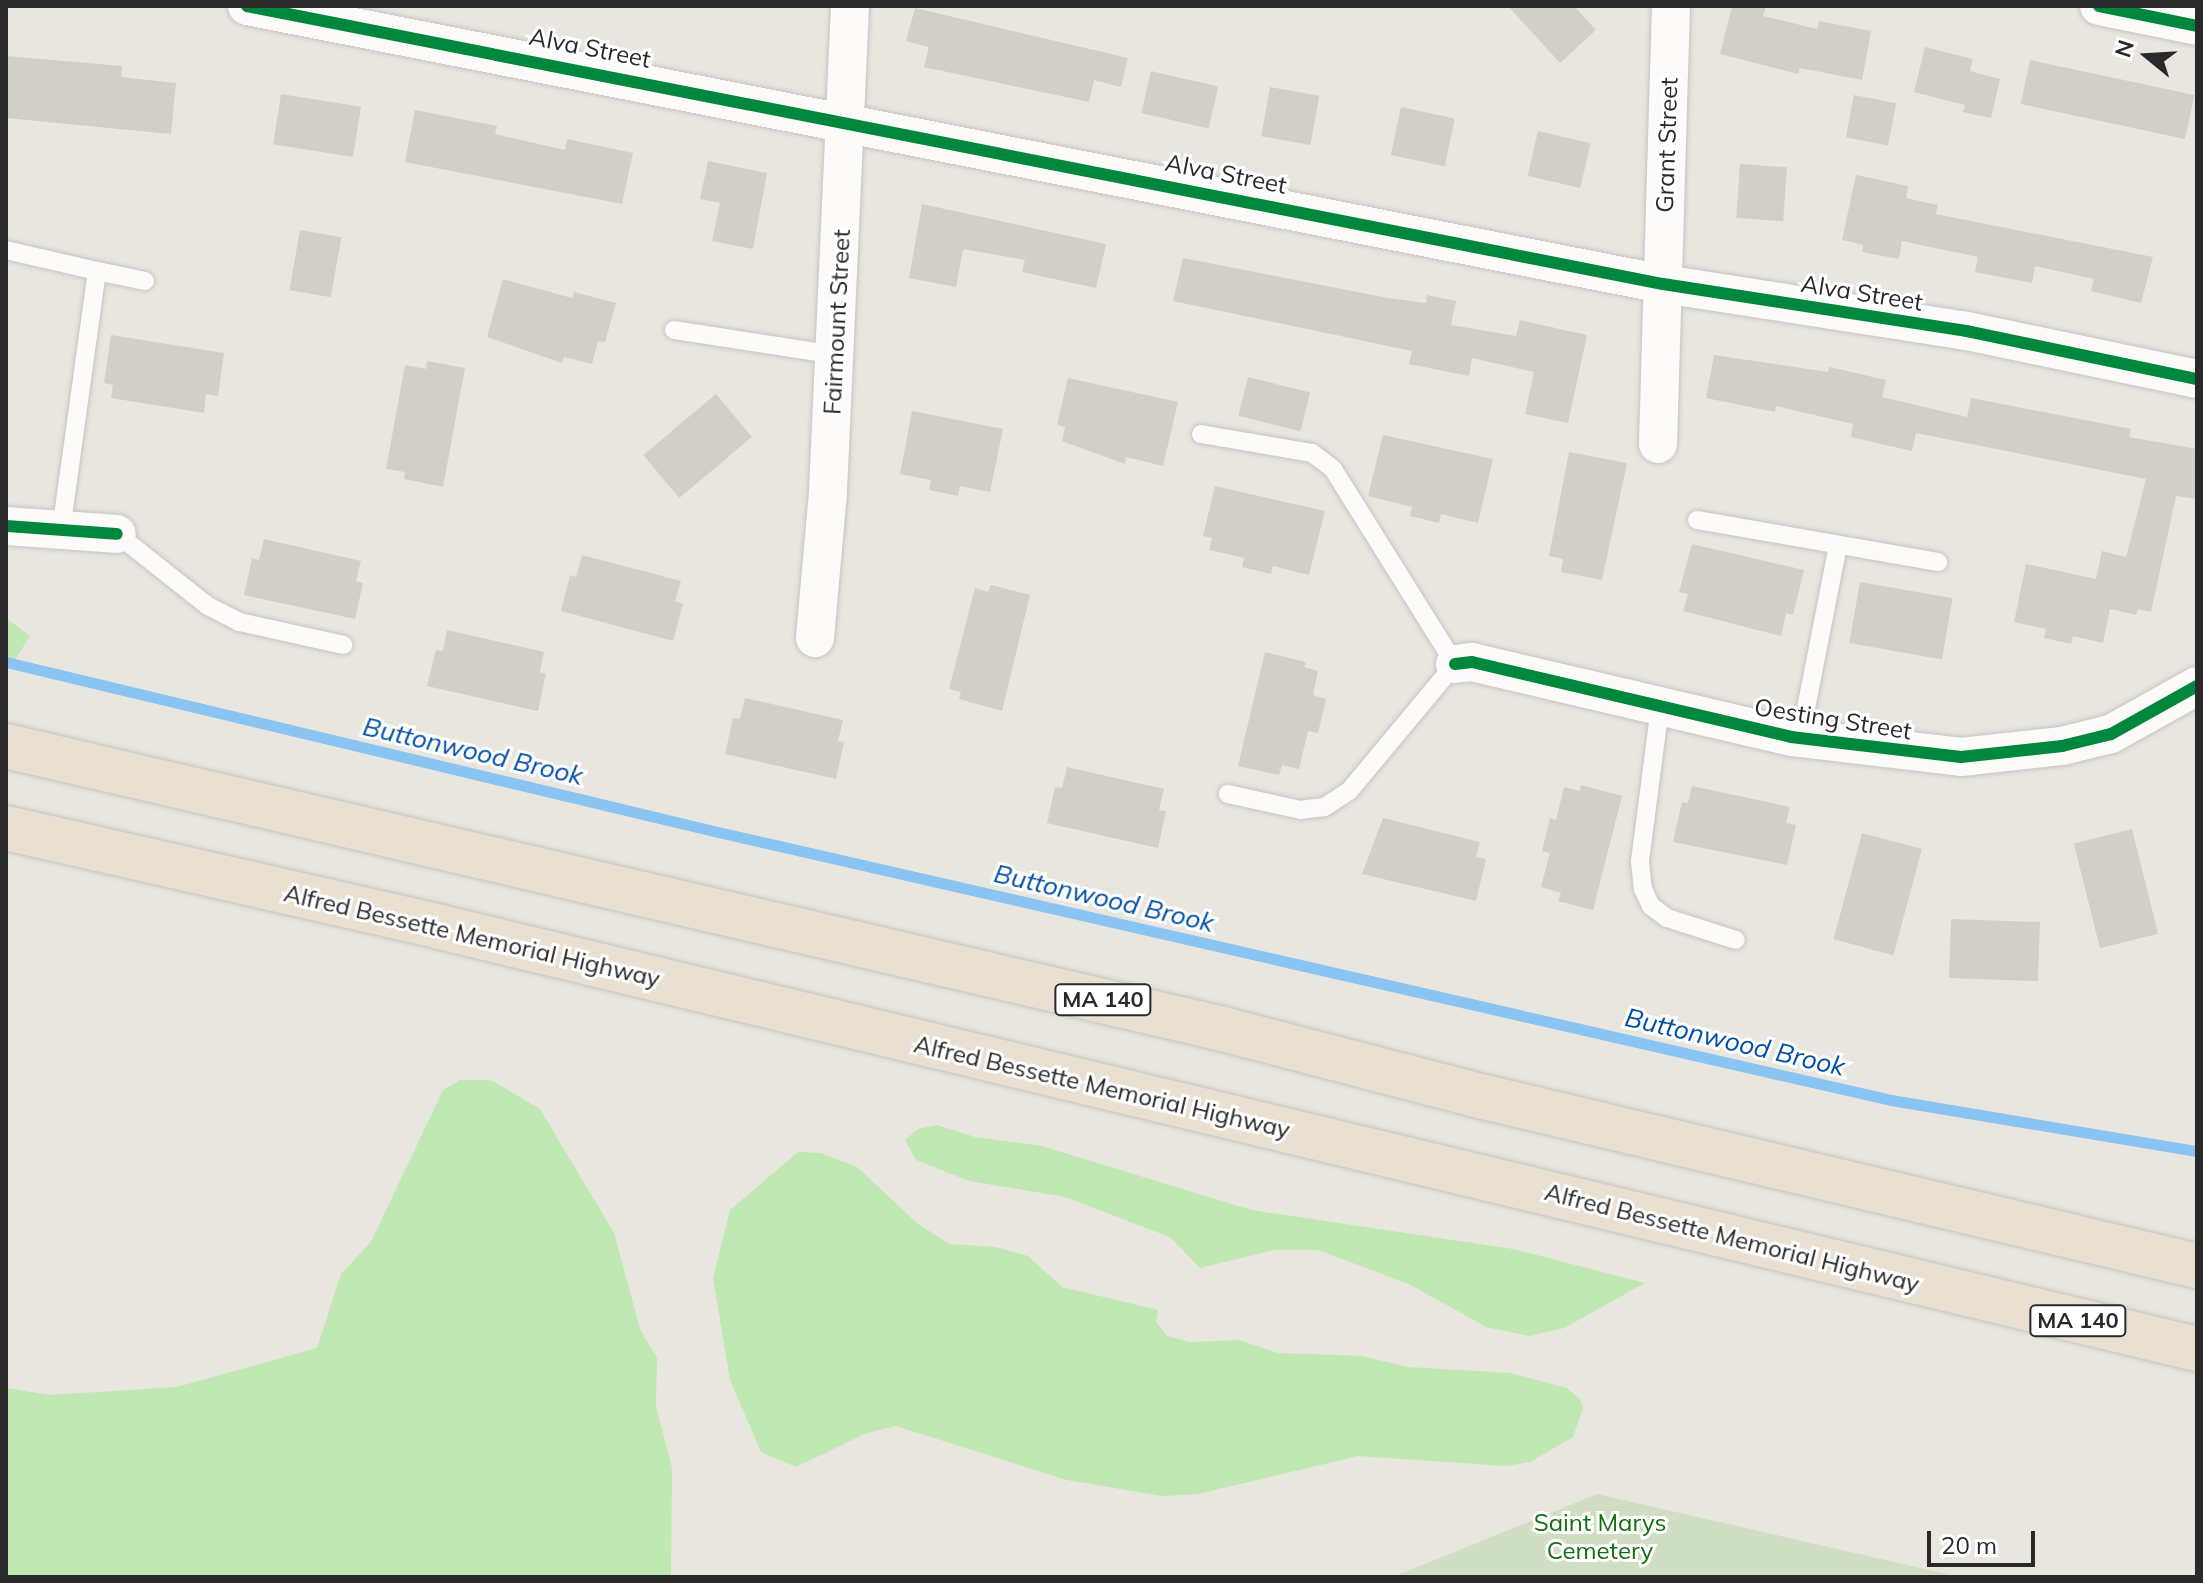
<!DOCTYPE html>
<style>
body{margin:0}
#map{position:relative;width:2203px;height:1583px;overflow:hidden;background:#e8e6de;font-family:Mulish,sans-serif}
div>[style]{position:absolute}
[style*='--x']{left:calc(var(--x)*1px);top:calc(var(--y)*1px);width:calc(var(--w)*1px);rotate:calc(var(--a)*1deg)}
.green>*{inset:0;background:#bfe8b3}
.cemetery>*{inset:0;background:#d0dfc4}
.stream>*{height:11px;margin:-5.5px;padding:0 5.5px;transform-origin:5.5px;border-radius:5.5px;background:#8ac4f2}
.building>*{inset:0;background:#d1cfc9;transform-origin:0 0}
.roads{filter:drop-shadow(0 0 2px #c5c4c4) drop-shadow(0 0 2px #c5c4c4)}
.lane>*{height:18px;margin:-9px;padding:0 9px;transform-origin:9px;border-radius:9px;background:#fcfbfa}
.street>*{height:38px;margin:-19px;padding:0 19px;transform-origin:19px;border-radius:19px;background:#fcfbfa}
.highway>*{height:44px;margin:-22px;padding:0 22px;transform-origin:22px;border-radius:22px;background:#e9e0d2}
.cycleway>*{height:12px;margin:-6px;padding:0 6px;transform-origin:6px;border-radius:6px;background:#00873e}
span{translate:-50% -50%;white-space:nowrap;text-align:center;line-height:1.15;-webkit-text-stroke:6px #fff;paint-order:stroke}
.shield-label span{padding:2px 6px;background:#fff;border:2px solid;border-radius:6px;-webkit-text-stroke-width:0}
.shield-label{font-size:22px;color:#292929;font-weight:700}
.street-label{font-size:24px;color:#292929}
.park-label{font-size:24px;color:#156d12}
.water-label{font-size:26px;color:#004fa6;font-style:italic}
.frame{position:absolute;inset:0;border:8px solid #292929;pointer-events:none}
.north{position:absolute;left:2107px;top:16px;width:80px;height:80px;-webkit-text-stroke:6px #fff;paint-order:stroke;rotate:288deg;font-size:22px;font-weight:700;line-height:32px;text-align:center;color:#292929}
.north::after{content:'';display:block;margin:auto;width:28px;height:36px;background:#292929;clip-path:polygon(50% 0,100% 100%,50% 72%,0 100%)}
.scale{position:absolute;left:1927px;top:1531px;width:108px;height:36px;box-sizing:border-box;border:4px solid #292929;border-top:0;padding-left:10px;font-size:24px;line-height:28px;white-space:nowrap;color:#292929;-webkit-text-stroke:6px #fff;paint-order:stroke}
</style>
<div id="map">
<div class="green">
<div style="clip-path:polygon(6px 618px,30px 636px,11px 666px,6px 665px)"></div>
<div style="clip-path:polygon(460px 1080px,491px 1080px,540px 1109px,614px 1233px,640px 1329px,657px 1358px,656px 1406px,672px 1468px,671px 1577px,6px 1577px,6px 1388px,50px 1395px,177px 1387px,317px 1348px,341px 1274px,371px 1242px,443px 1090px)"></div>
<div style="clip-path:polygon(937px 1125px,975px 1137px,1042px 1146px,1251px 1210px,1513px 1249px,1645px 1283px,1564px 1328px,1529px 1336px,1486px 1327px,1411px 1285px,1318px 1250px,1274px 1250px,1200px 1268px,1170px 1237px,1065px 1197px,969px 1181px,916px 1160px,905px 1140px,918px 1129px)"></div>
<div style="clip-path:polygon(798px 1152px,821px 1153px,857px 1167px,917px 1223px,949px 1244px,996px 1247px,1028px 1256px,1062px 1287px,1158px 1310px,1156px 1322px,1167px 1336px,1190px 1342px,1239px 1340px,1278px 1353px,1362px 1356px,1408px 1367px,1510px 1373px,1567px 1388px,1580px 1399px,1583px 1408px,1573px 1437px,1530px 1462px,1506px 1466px,1358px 1456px,1198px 1494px,1162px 1496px,1067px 1480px,896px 1426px,867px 1433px,796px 1467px,761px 1452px,730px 1380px,713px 1278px,730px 1210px)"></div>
</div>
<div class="cemetery">
<div style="clip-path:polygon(1597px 1494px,1960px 1577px,1393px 1577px)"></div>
</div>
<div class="stream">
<div style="--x:6;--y:662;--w:732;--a:13.43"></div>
<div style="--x:718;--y:832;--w:1203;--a:12.87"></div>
<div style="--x:1891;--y:1100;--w:310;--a:9.5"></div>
</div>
<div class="building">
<div style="clip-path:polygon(1508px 6px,1574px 6px,1596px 30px,1560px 63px)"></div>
<div style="clip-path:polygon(1732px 6px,1766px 6px,1763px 16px,1817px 29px,1819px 21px,1871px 31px,1862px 80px,1800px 68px,1798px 74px,1720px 54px)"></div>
<div style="clip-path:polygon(915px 8px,1128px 58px,1121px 87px,1094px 80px,1089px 102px,924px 67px,929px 47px,906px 41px)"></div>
<div style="clip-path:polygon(1925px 47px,1973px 59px,1970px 71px,2000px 79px,1991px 118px,1963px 112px,1965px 105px,1914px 92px)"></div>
<div style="clip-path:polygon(6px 56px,122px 66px,121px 77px,176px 83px,171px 134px,6px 118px)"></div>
<div style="left:2030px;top:60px;width:168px;height:45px;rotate:12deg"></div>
<div style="left:1151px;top:71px;width:69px;height:43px;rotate:13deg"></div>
<div style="left:1270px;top:87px;width:50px;height:50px;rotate:10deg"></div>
<div style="left:281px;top:94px;width:81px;height:51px;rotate:9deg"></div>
<div style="left:1854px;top:95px;width:43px;height:43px;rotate:11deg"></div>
<div style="left:1401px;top:107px;width:55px;height:49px;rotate:12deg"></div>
<div style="clip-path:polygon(415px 110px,497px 126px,495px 134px,565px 150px,567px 139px,633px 153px,622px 204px,405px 162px)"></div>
<div style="left:1538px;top:131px;width:54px;height:46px;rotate:13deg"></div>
<div style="clip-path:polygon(708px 161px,767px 173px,753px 249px,712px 241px,720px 203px,700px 199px)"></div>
<div style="left:1740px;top:164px;width:47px;height:54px;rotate:4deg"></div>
<div style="clip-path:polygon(1856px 175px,1908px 186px,1906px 198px,1938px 205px,1936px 214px,2153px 257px,2141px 303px,2091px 291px,2094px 279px,2035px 266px,2032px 283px,1975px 272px,1978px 257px,1902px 241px,1899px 259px,1862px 252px,1863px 245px,1842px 240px)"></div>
<div style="clip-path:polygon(922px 204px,1106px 244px,1096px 288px,1022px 272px,1025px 260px,963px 249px,956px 287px,909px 278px)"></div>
<div style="left:300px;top:230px;width:42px;height:61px;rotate:10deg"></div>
<div style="clip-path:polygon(1183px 258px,1388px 298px,1426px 303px,1427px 295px,1456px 301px,1451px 325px,1516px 336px,1520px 320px,1587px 335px,1568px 423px,1525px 414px,1534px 372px,1472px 358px,1469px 376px,1409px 364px,1412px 351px,1173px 301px)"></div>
<div style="clip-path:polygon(503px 279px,572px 298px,574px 292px,616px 303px,605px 342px,598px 341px,592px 364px,564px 357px,562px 363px,487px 337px)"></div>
<div style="clip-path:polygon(111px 335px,224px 353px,218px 396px,206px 394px,204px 413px,111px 398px,113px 385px,104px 383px)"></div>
<div style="clip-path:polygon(1714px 355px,1828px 372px,1829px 367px,1886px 380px,1882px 397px,1967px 417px,1971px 398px,2131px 429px,2129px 437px,2197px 449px,2197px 499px,2176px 496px,2151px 612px,2138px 609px,2136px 615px,2110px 609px,2103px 643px,2073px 636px,2071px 644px,2044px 638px,2046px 629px,2014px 622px,2026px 564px,2096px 579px,2102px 551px,2126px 557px,2146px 479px,1916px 433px,1912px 451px,1851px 437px,1853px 424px,1776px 406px,1775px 412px,1706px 398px)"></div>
<div style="clip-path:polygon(427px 361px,465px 368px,443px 487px,404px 479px,405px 472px,386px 469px,405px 365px,426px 369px)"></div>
<div style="left:1248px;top:377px;width:64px;height:40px;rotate:14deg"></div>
<div style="clip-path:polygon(1068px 378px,1178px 402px,1163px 466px,1126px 457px,1125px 464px,1062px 441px,1065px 427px,1057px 425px)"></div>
<div style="left:716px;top:394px;width:56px;height:95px;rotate:50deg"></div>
<div style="clip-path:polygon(912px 411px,1003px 429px,990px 492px,960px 486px,958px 496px,929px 490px,931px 480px,900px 474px)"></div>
<div style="clip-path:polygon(1383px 435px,1493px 459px,1478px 523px,1441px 514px,1439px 523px,1410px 516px,1412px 507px,1368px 496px)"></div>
<div style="clip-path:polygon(1569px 452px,1627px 463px,1602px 580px,1561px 572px,1563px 559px,1549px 556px)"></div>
<div style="clip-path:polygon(1215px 486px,1325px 511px,1309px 575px,1273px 566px,1271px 574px,1242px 567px,1244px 558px,1209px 550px,1212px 538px,1203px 536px)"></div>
<div style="clip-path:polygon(264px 539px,361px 561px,356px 581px,363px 583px,355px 619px,244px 595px,252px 558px,259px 560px)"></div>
<div style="clip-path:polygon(1692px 544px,1804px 570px,1793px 615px,1786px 613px,1781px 636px,1683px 611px,1688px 594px,1679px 592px)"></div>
<div style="clip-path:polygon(582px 555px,681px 581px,675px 601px,683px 604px,673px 641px,561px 611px,570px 575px,576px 577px)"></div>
<div style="left:1860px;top:582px;width:94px;height:62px;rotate:10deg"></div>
<div style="clip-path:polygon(991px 585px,1030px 595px,1002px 711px,959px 699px,961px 692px,949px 689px,975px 588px,988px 592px)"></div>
<div style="clip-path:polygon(447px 630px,544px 652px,540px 672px,546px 674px,538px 711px,427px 686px,436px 650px,443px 651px)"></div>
<div style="clip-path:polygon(1265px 652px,1306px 662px,1304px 667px,1318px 671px,1313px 695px,1326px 699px,1318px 733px,1308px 731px,1299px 769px,1282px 765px,1279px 775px,1238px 766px)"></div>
<div style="clip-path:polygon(745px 698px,843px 720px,838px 741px,844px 742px,836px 779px,725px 754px,733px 718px,740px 719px)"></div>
<div style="clip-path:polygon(1067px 767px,1164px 789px,1159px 810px,1166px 811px,1158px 848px,1047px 823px,1055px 787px,1062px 788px)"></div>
<div style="clip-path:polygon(1581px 785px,1622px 796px,1593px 910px,1558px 901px,1561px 893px,1541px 887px,1550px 853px,1542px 851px,1550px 818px,1556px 820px,1564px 787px,1580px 791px)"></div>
<div style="clip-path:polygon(1692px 786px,1790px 807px,1786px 823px,1796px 825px,1787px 865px,1673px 842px,1682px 802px,1688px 803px)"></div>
<div style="clip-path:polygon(1383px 818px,1480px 842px,1476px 857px,1486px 859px,1476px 901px,1362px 874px)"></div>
<div style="left:2132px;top:829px;width:108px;height:60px;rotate:76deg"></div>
<div style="left:1862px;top:833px;width:62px;height:110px;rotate:15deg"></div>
<div style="left:1951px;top:919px;width:89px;height:59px;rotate:2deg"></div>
</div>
<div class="roads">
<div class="lane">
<div style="--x:6;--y:250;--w:93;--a:13"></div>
<div style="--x:97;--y:271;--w:262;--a:97.9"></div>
<div style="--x:97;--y:271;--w:49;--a:11.8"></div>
<div style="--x:674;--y:330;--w:164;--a:8.8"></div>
<div style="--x:1201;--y:434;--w:113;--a:9.7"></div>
<div style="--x:1312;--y:453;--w:26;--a:37"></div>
<div style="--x:1333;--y:469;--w:230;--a:58"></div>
<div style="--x:1455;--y:664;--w:165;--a:129.8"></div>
<div style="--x:1349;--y:791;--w:30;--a:147"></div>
<div style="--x:1324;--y:807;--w:23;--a:173"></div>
<div style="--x:1301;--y:810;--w:75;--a:-167.6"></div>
<div style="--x:1697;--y:520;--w:245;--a:9.9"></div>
<div style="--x:117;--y:534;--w:116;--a:38.4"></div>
<div style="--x:208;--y:606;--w:35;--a:27"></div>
<div style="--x:239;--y:622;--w:107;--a:12.4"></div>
<div style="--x:1660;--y:707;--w:156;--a:97.4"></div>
<div style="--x:1640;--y:862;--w:27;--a:84"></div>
<div style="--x:1643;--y:889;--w:19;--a:65"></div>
<div style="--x:1651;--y:906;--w:20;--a:37"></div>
<div style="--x:1667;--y:918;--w:72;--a:17.7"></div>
<div style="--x:1800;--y:739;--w:198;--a:-78.9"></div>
</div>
<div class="street">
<div style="--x:247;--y:6;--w:1443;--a:11.11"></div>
<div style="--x:1663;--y:284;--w:308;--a:8.8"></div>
<div style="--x:1967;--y:331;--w:235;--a:11.8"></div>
<div style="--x:2099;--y:6;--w:100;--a:11.5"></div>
<div style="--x:1658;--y:444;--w:438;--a:-88.3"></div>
<div style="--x:6;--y:526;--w:111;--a:4.1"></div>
<div style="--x:815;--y:638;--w:148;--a:-84.9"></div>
<div style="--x:828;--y:491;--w:485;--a:-87.4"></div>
<div style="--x:1455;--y:664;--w:17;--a:-7"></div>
<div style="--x:1472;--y:662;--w:328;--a:13.2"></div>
<div style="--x:1791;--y:737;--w:171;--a:6.7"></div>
<div style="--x:1961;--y:757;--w:102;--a:-6.2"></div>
<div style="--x:2062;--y:746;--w:50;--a:-13.8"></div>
<div style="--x:2111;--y:734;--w:98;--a:-29.2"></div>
</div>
<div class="highway">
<div style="--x:6;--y:746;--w:1245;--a:13.09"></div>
<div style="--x:1219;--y:1028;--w:270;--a:14.6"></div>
<div style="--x:1480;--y:1096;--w:737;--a:13.34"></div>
<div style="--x:6;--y:828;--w:445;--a:12.8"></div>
<div style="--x:440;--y:927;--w:1807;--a:13.51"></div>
</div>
</div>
<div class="cycleway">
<div style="--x:247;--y:6;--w:1443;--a:11.11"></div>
<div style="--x:1663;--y:284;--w:308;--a:8.8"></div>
<div style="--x:1967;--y:331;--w:235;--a:11.8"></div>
<div style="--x:2099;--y:6;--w:100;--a:11.5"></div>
<div style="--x:6;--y:526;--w:111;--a:4.1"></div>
<div style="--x:1455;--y:664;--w:17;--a:-7"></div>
<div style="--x:1472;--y:662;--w:328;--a:13.2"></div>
<div style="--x:1791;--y:737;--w:171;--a:6.7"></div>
<div style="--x:1961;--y:757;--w:102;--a:-6.2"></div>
<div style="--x:2062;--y:746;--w:50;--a:-13.8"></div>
<div style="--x:2111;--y:734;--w:98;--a:-29.2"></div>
</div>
<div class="shield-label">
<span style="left:1103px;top:1000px">MA 140</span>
<span style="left:2078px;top:1321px">MA 140</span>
</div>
<div class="street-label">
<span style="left:590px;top:48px;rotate:11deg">Alva Street</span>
<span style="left:1667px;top:145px;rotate:-88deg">Grant Street</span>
<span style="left:1226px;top:174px;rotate:11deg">Alva Street</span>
<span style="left:1862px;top:293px;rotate:9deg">Alva Street</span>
<span style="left:837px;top:322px;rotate:-87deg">Fairmount Street</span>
<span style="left:1833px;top:719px;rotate:9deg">Oesting Street</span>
<span style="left:472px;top:936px;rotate:13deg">Alfred Bessette Memorial Highway</span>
<span style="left:1102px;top:1087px;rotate:13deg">Alfred Bessette Memorial Highway</span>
<span style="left:1732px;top:1238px;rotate:14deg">Alfred Bessette Memorial Highway</span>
</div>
<div class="park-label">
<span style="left:1600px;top:1537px">Saint Marys<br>Cemetery</span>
</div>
<div class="water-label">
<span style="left:473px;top:751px;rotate:13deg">Buttonwood Brook</span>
<span style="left:1104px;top:898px;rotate:13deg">Buttonwood Brook</span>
<span style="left:1735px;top:1042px;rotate:13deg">Buttonwood Brook</span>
</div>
<div class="frame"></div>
<div class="north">N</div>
<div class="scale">20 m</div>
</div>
